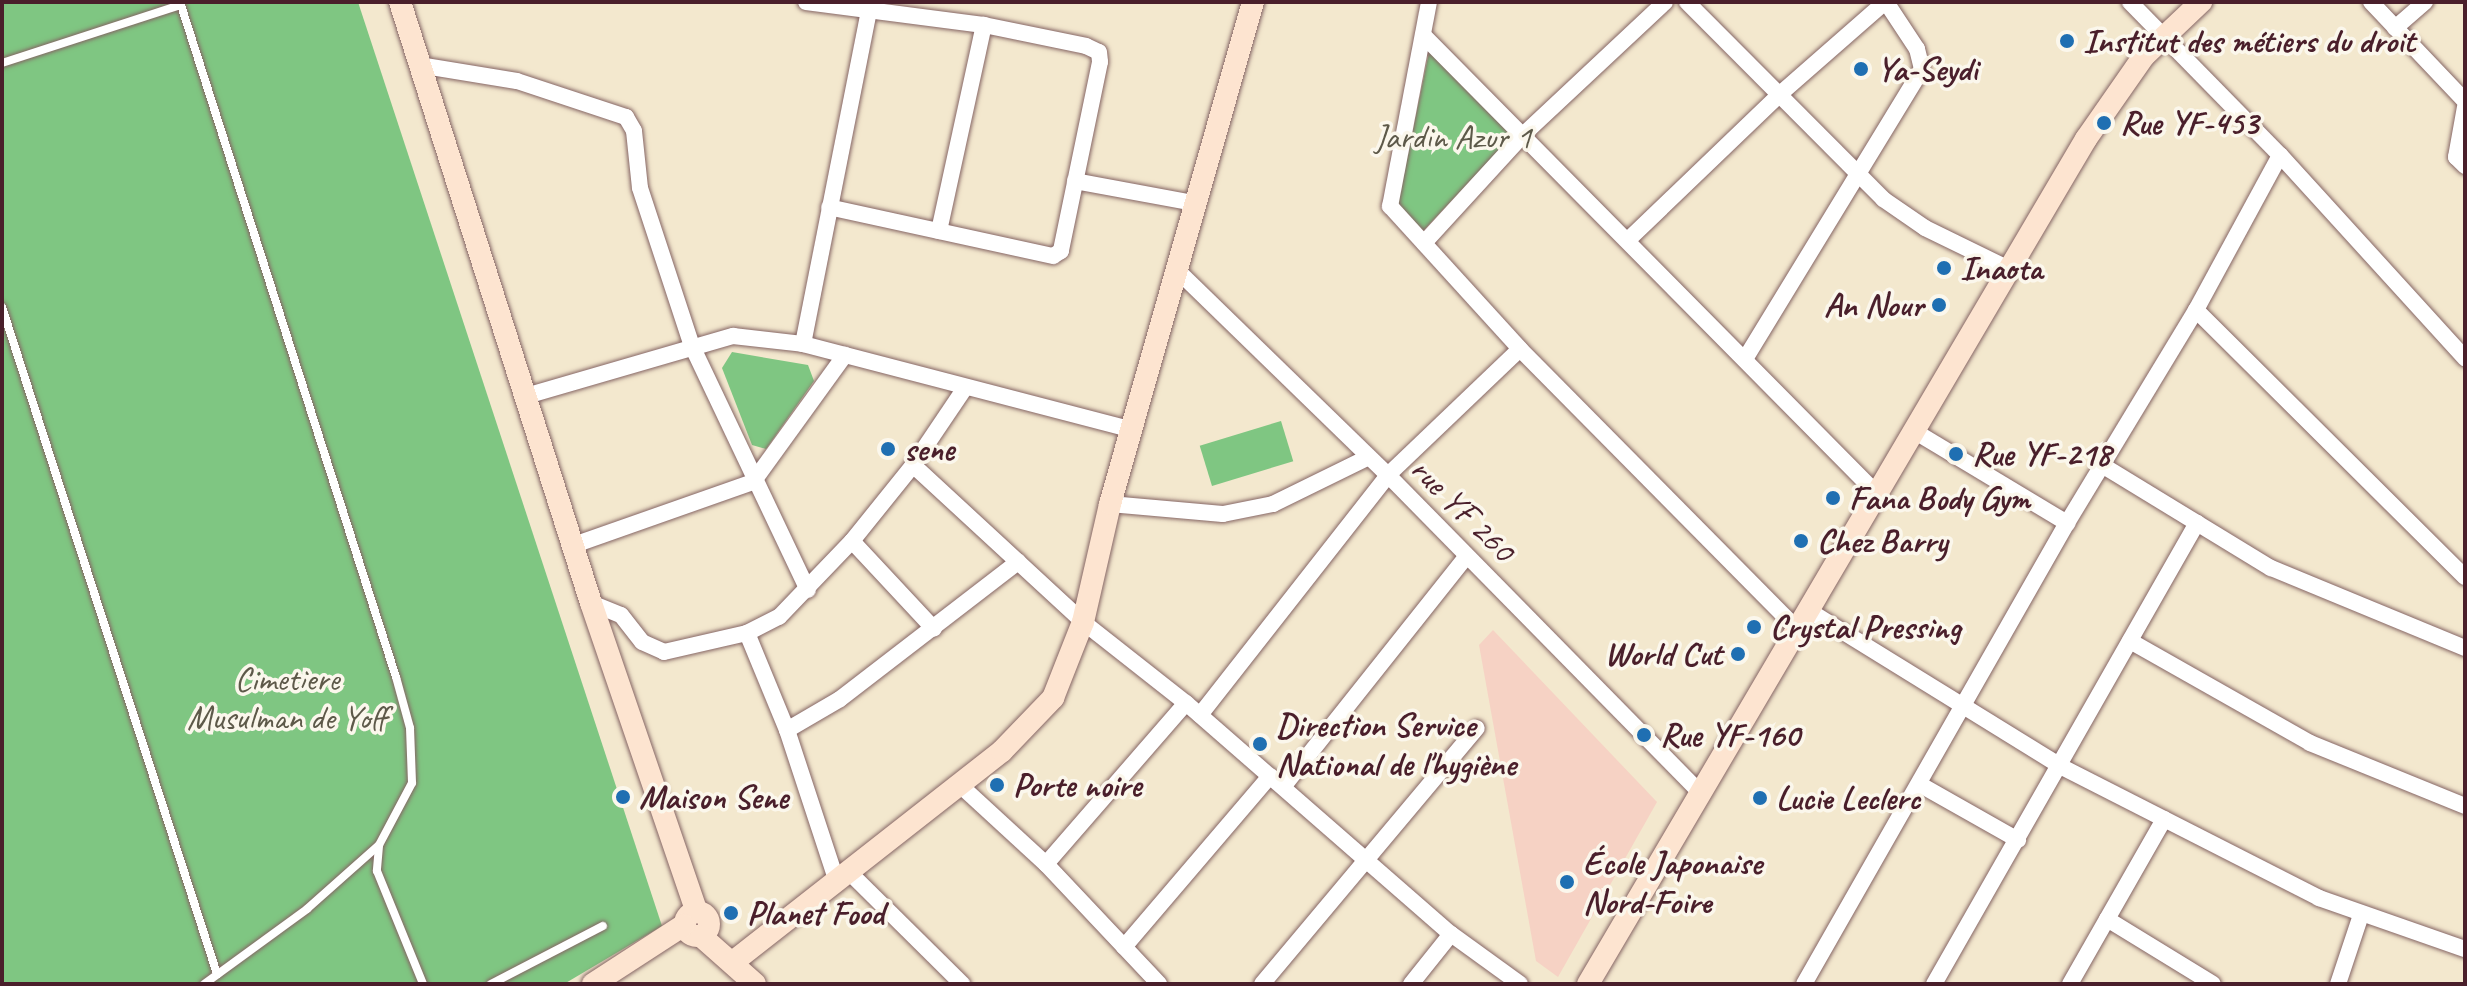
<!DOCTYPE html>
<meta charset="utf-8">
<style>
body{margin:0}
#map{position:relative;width:2467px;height:986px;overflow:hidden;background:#f3e8ce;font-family:Caveat,sans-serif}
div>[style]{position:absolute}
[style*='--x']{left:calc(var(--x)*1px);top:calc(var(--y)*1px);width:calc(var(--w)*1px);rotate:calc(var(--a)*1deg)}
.built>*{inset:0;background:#f6d2c4}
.green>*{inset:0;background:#7fc682;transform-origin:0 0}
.roads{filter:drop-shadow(0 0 2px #856564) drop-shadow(0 0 2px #856564)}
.lane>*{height:8px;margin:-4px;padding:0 4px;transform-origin:4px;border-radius:4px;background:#fff}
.street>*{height:16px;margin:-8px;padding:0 8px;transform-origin:8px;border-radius:8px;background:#fff}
.secondary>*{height:22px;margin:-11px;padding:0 11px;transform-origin:11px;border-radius:11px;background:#fde4d0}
.secondary>.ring{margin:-11px;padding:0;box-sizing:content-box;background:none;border:22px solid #fde4d0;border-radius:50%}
.dots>*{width:22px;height:22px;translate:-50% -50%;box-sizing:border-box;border:4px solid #fbf7ec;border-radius:50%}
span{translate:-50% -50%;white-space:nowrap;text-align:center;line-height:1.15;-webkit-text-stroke:7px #fbf7ec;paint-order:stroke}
.poi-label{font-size:34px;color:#4a1f2b;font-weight:700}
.left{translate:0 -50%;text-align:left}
.right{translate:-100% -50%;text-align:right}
.park-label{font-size:34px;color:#5d5949}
.street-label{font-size:34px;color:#4a1f2b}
.frame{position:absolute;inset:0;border:4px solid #4a1f2b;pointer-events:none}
</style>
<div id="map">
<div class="built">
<i style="clip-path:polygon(1493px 630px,1657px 802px,1558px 977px,1536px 961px,1479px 645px)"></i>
</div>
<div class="green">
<i style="clip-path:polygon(2px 2px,358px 2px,662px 926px,564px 984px,2px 984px)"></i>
<i style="clip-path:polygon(1429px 52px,1512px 136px,1423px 231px,1398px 203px)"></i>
<i style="clip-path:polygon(732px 352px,808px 365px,814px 381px,766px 449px,752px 445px,722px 368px)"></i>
<i style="left:1281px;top:421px;width:42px;height:85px;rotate:73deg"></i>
</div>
<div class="roads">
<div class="lane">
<i style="--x:180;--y:2;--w:709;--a:72.26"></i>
<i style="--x:396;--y:677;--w:53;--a:74.6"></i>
<i style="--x:410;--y:728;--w:55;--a:87.9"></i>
<i style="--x:412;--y:783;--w:70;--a:118"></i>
<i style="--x:379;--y:845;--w:96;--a:138.4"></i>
<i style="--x:307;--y:909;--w:127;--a:143.9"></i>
<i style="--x:2;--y:63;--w:188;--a:-18"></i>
<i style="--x:2;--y:307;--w:701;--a:72.13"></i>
<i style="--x:379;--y:846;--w:25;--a:95"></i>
<i style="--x:377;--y:871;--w:122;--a:67.8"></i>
<i style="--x:491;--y:984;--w:126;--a:-27.4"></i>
</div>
<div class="street">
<i style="--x:806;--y:2;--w:179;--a:7.4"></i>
<i style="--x:984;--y:25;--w:104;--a:11.6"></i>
<i style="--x:1086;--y:46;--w:14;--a:25"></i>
<i style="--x:1099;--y:52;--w:10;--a:84"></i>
<i style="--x:1100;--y:62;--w:193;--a:101.7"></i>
<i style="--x:1061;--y:251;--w:9;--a:148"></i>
<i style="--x:1053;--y:256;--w:229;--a:-167.7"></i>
<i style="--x:1429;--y:2;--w:208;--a:100.8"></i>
<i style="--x:1390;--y:206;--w:193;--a:47.7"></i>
<i style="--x:1520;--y:349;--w:398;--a:45.3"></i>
<i style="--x:1687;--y:2;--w:278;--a:45.1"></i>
<i style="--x:1883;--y:199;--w:51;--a:34.6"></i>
<i style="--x:1925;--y:228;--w:91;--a:26"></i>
<i style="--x:2130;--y:2;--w:214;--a:45.6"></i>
<i style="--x:2280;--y:155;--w:275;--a:47.7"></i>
<i style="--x:2371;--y:2;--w:137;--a:46.5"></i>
<i style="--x:2395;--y:28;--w:40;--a:-41"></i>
<i style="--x:1424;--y:36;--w:648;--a:45.31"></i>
<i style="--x:419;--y:65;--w:99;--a:9.3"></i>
<i style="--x:517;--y:81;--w:115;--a:18.3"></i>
<i style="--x:626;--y:117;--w:16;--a:60"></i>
<i style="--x:634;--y:131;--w:57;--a:84"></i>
<i style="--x:640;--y:188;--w:166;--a:71.8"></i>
<i style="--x:692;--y:346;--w:270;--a:64.6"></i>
<i style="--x:2465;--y:107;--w:51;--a:100.2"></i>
<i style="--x:2456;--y:157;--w:13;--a:45"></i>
<i style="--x:1075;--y:181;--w:121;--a:10.5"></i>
<i style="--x:939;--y:231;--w:211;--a:-77.7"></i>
<i style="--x:1629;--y:239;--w:209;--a:-43.8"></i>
<i style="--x:1780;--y:94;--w:140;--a:-41.2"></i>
<i style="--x:1424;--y:243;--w:148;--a:-47.5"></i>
<i style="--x:1524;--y:134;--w:193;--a:-43.1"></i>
<i style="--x:1177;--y:270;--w:294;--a:44.2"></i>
<i style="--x:1388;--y:475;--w:448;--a:45.5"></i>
<i style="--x:2196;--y:310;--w:379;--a:44.8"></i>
<i style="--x:803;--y:344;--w:340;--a:-78.8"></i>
<i style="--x:1745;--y:359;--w:340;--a:-58.6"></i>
<i style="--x:1922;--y:69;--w:21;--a:-104"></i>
<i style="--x:1917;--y:49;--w:56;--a:-123.4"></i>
<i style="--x:526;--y:396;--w:216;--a:-16.2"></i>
<i style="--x:733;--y:336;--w:70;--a:6.5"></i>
<i style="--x:803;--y:344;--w:341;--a:14.6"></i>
<i style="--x:1914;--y:431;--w:179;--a:31"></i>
<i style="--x:913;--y:465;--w:231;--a:42.7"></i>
<i style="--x:1083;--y:622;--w:131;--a:38.2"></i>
<i style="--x:1186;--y:703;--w:352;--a:41.1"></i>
<i style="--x:1451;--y:934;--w:85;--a:35.9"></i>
<i style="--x:2102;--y:465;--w:198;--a:31.4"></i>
<i style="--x:2271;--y:568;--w:210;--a:22.4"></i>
<i style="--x:1110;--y:504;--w:113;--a:5.1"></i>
<i style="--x:1223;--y:514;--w:51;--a:-11.3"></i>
<i style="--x:1273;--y:504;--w:105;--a:-26.1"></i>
<i style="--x:852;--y:541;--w:120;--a:47"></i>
<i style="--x:574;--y:545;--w:190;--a:-19.4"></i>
<i style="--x:753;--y:482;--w:157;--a:-54.1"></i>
<i style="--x:591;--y:603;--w:32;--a:22"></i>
<i style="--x:621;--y:615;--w:34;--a:52"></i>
<i style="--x:642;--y:642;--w:24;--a:24"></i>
<i style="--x:664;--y:652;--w:85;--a:-12.9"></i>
<i style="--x:747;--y:633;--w:36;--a:-27"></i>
<i style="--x:779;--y:617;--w:105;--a:-46.2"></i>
<i style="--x:852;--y:541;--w:97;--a:-51.2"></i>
<i style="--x:913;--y:465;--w:93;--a:-56"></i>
<i style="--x:1811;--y:612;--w:293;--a:31.7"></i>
<i style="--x:2060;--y:766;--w:291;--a:27"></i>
<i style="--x:2319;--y:898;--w:155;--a:19.3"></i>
<i style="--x:747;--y:633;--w:105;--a:67.6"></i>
<i style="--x:787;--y:730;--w:160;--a:71.8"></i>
<i style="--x:2130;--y:641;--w:207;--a:29.5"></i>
<i style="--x:2310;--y:743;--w:167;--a:22.1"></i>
<i style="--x:1200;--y:715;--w:305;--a:-51.9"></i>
<i style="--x:1388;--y:475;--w:182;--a:-43.7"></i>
<i style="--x:787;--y:730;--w:61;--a:-30.3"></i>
<i style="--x:840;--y:699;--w:225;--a:-37.6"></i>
<i style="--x:1919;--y:784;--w:114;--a:29.5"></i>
<i style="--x:960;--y:785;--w:117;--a:42.6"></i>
<i style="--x:1046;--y:864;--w:165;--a:46.7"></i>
<i style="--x:1283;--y:787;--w:295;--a:-51.5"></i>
<i style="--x:1046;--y:864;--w:213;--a:-49"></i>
<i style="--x:850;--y:873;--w:158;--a:44.7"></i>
<i style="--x:2107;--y:919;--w:124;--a:31.5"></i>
<i style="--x:1124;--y:947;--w:225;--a:-49.5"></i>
<i style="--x:1262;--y:984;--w:334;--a:-50"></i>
<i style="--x:1411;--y:984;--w:64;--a:-51.3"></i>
<i style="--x:1804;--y:984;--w:531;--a:-60.3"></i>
<i style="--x:2067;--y:523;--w:249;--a:-58.8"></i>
<i style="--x:2196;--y:310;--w:176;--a:-61.5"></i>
<i style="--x:1934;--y:984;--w:531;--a:-60.3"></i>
<i style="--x:2070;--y:984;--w:190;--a:-60.3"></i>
<i style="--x:2338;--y:984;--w:73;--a:-71.6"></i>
</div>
<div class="secondary">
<i style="--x:400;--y:2;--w:631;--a:72.37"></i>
<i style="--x:591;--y:603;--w:327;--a:71.1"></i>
<i class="ring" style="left:685px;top:912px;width:2px;height:2px"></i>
<i style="--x:701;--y:936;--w:72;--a:41.6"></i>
<i style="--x:733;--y:962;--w:342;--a:-38.1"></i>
<i style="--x:1002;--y:751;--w:74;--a:-46.1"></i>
<i style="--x:1053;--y:698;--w:82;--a:-68.5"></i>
<i style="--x:1083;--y:622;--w:121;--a:-77.1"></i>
<i style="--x:1110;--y:504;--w:522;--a:-74.1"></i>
<i style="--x:593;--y:984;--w:108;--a:-33"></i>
<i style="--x:1588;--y:984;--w:981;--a:-59.49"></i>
<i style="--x:2086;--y:139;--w:101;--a:-55.1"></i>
<i style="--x:2144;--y:56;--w:79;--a:-43.5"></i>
</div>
</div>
<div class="dots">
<i style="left:2067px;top:41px;background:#1f6fb2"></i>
<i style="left:1861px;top:69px;background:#1f6fb2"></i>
<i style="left:2104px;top:123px;background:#1f6fb2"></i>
<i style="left:1944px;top:268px;background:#1f6fb2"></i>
<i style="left:1939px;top:305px;background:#1f6fb2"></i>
<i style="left:888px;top:449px;background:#1f6fb2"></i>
<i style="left:1956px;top:454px;background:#1f6fb2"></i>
<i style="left:1833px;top:498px;background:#1f6fb2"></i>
<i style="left:1801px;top:541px;background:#1f6fb2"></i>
<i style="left:1754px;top:627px;background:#1f6fb2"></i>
<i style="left:1738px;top:654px;background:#1f6fb2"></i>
<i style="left:1644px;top:735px;background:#1f6fb2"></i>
<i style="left:1260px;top:744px;background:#1f6fb2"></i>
<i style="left:997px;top:785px;background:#1f6fb2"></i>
<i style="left:623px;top:797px;background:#1f6fb2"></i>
<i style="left:1760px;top:798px;background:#1f6fb2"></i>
<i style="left:1567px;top:882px;background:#1f6fb2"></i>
<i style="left:731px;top:913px;background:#1f6fb2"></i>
</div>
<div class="poi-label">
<span class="left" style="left:2083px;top:41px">Institut des métiers du droit</span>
<span class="left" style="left:1877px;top:69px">Ya-Seydi</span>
<span class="left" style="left:2120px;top:123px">Rue YF-453</span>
<span class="left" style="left:1960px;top:268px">Inaota</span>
<span class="right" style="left:1923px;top:305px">An Nour</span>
<span class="left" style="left:904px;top:449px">sene</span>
<span class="left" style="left:1972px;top:454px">Rue YF-218</span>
<span class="left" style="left:1849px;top:498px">Fana Body Gym</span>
<span class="left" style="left:1817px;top:541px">Chez Barry</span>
<span class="left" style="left:1770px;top:627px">Crystal Pressing</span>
<span class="right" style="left:1722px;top:654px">World Cut</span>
<span class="left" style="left:1276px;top:744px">Direction Service<br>National de l'hygiène</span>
<span class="left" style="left:1660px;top:735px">Rue YF-160</span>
<span class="left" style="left:1013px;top:785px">Porte noire</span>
<span class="left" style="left:639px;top:797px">Maison Sene</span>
<span class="left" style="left:1776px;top:798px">Lucie Leclerc</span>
<span class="left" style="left:1583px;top:882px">École Japonaise<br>Nord-Foire</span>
<span class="left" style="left:747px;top:913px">Planet Food</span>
</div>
<div class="park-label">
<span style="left:1453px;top:137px">Jardin Azur 1</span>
<span style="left:287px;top:698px">Cimetiere<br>Musulman de Yoff</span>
</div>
<div class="street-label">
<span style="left:1463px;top:509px;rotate:45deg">rue YF 260</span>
</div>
<div class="frame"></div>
</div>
